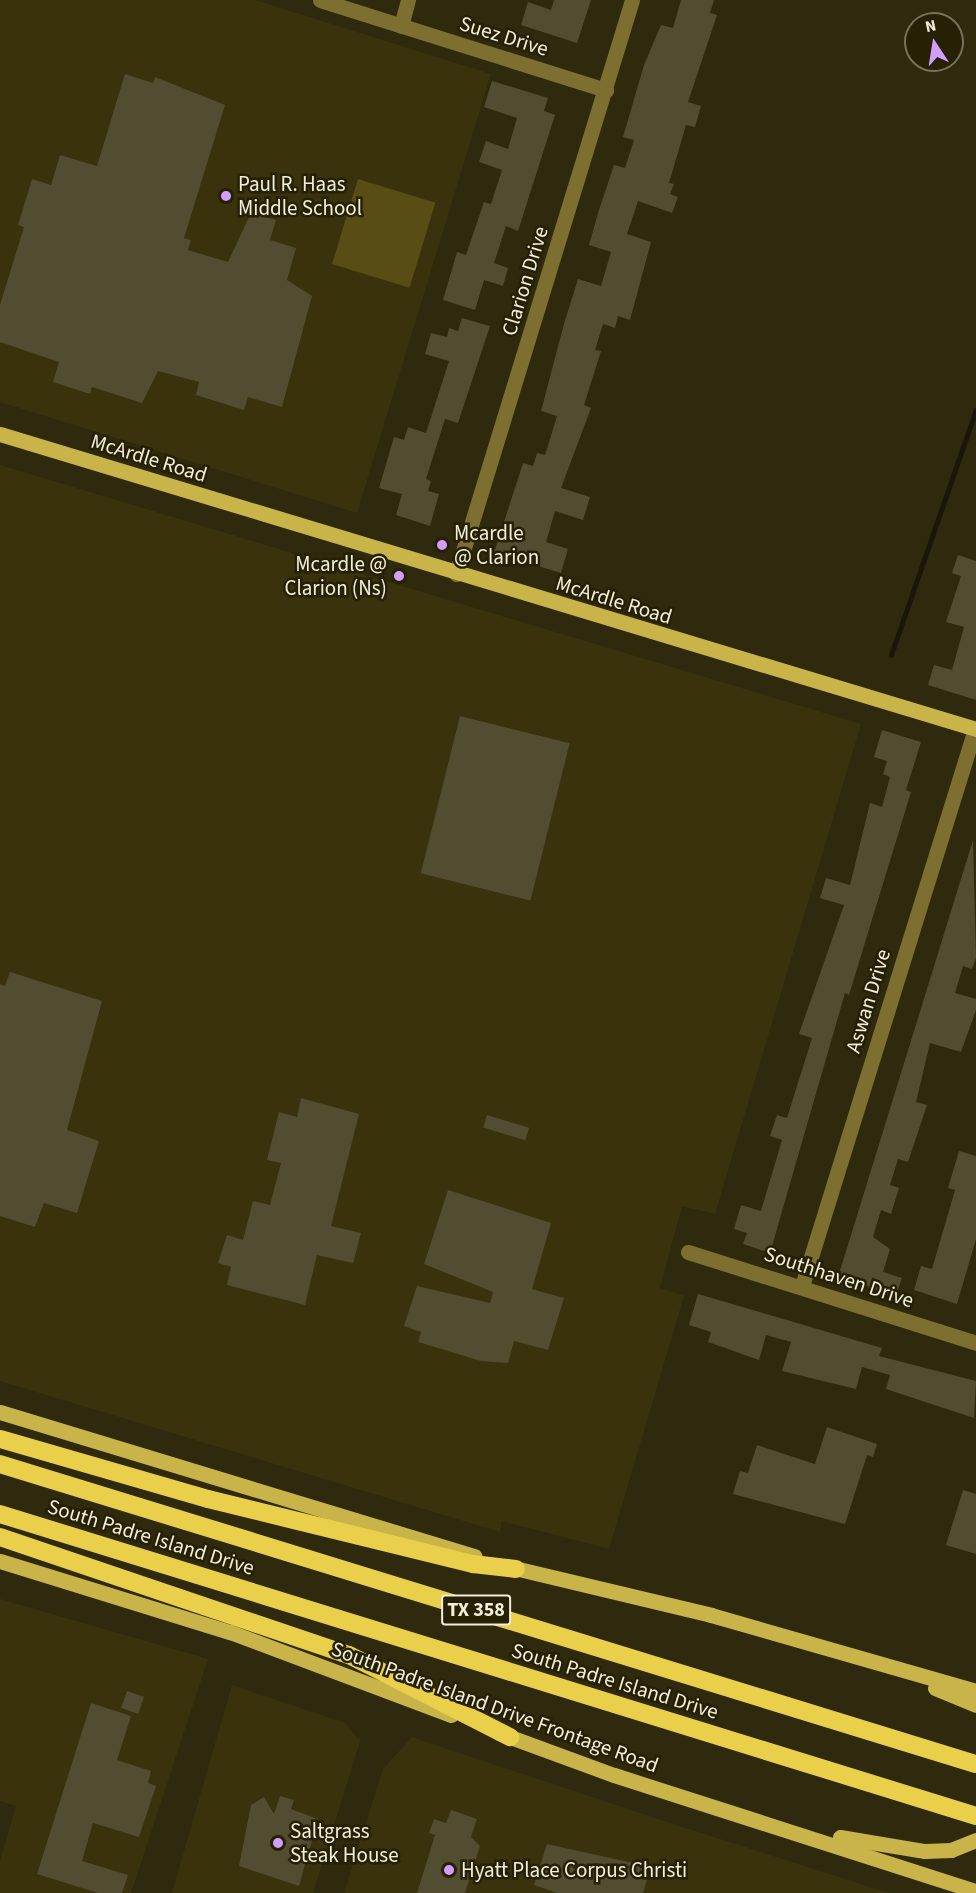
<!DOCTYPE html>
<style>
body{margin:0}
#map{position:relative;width:976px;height:1893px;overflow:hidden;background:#2f2a0e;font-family:"Source Sans 3",sans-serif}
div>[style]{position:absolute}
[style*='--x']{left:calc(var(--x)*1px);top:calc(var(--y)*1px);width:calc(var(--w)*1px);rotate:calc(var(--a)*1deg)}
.built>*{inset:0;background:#39320d}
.green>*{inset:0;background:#584d14;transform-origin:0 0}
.stream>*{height:4.5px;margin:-2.25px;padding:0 2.25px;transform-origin:2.25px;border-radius:2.25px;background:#1a1709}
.building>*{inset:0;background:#524c30;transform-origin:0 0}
.minor>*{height:15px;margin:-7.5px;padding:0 7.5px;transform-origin:7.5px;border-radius:7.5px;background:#7c6f30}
.major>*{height:15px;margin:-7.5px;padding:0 7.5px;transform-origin:7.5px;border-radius:7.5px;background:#c9b449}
.highway>*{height:18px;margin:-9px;padding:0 9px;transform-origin:9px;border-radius:9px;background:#e9cf4a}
.dots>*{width:16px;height:16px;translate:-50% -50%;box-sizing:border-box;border:3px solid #262004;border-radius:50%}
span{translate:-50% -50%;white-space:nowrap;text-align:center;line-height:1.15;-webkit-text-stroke:5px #262004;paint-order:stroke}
.shield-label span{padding:2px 4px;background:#262004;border:2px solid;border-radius:4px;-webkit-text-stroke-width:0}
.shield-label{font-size:20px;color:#f1eedd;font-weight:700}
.street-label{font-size:21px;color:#f1eedd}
.poi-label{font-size:21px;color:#f1eedd}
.left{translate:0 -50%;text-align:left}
.right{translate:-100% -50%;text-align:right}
.north{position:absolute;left:904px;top:12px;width:60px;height:60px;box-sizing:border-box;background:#262004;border:2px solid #77725b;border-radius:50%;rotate:348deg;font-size:16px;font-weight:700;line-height:24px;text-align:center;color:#f1eedd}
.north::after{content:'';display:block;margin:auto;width:21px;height:27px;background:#d19dfe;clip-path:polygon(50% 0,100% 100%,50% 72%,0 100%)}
</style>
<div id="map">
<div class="built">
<i style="clip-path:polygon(0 0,255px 0,491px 74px,357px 513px,0 402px)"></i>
<i style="clip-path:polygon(0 465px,861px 724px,715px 1214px,682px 1206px,660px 1288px,684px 1296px,609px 1549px,502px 1521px,500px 1532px,0 1381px)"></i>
<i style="clip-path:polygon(0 1599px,208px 1659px,131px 1893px,0 1893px,0 1861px,16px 1806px,0 1801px)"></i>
<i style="clip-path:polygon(232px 1685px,345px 1723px,360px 1741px,313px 1893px,172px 1893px)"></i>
<i style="clip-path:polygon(412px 1737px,673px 1824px,889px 1893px,344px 1893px,383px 1769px)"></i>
</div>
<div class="green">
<i style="left:358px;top:179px;width:81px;height:89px;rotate:17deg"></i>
</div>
<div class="stream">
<i style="--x:891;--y:655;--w:259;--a:-70.9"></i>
</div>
<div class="building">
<i style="clip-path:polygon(554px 0,591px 0,577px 43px,521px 25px,528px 2px,551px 10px)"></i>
<i style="clip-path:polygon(681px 0,714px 0,710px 13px,717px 15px,688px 102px,701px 106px,695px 127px,686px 125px,669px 183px,674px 184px,670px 194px,678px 197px,672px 213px,638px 201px,627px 234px,651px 242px,630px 320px,618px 316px,615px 328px,603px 324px,595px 350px,601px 351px,584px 405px,591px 408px,561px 488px,590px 497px,583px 520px,555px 511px,546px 542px,568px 549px,561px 573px,494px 553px,523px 463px,533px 466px,537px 453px,545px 455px,557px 416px,541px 411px,564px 324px,578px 279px,601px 286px,611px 252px,589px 245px,599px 210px,614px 165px,625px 168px,634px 140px,623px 137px,644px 65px,661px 25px,673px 28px)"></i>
<i style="clip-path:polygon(125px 74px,153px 83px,155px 77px,225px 105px,184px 238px,191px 240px,188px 250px,228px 262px,251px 213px,276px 220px,270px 240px,296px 248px,287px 280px,312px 296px,282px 407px,248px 397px,244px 410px,196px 395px,199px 382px,158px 371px,142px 403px,92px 387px,90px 394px,53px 382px,59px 362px,0 342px,0 305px,24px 227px,18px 225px,32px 179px,51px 185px,60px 155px,97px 166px)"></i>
<i style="clip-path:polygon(492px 81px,548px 98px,544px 111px,555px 115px,518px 231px,506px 226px,494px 263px,508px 268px,503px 286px,484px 280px,475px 310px,443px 300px,457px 252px,466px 255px,484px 202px,491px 204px,502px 170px,479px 162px,486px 141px,508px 149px,517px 118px,484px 107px)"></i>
<i style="clip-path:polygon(462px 318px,490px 326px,458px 423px,445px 419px,426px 479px,431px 481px,428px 491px,439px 494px,430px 526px,396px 515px,402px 494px,379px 488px,394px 437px,404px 440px,408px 427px,426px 433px,449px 361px,425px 354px,431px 333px,447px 337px,449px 328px,458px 331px)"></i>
<i style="clip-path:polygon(958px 555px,976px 561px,976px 700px,928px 685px,934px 665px,952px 670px,964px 627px,946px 622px,961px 576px,952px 573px)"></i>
<i style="left:460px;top:716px;width:113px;height:162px;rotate:14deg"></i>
<i style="clip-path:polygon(882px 730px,921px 742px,906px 790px,911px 792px,849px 995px,845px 993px,770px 1253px,743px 1244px,747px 1233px,734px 1229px,741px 1205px,761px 1211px,782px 1140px,770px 1136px,777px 1115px,787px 1118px,812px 1038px,799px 1034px,844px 905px,820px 898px,826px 878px,850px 885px,870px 803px,882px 807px,890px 777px,883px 774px,887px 761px,874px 757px)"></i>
<i style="clip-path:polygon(973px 840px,976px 958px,972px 969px,963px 966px,955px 993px,976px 999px,976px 1010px,961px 1052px,930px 1043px,916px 1102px,927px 1105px,908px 1162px,898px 1159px,890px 1185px,899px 1188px,891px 1214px,881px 1210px,873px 1237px,890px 1249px,883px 1272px,902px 1278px,895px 1298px,839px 1274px)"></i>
<i style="clip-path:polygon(10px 972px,102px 1001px,67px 1130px,99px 1141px,77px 1213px,44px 1203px,35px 1227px,0 1216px,0 984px,5px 986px)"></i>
<i style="clip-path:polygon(301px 1098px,359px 1114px,331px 1226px,361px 1233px,353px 1263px,317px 1255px,305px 1305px,227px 1285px,231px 1267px,218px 1263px,227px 1235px,243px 1240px,253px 1201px,270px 1205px,281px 1163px,267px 1160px,279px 1112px,297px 1117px)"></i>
<i style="left:487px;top:1115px;width:44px;height:13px;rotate:17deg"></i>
<i style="clip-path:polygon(959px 1151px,976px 1156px,976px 1239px,957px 1304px,914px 1290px,921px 1266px,932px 1269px,955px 1190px,948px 1188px)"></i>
<i style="clip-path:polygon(448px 1190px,551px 1223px,532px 1289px,564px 1298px,548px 1350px,514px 1341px,508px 1363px,481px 1361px,418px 1342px,421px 1332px,404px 1326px,417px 1286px,490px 1303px,493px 1292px,424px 1264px)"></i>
<i style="clip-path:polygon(698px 1294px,882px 1348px,879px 1356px,976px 1381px,974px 1418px,886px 1389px,890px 1375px,862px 1367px,856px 1389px,782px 1371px,791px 1342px,766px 1335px,759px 1360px,708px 1342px,711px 1332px,689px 1325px)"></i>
<i style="clip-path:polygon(827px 1427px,877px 1444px,873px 1457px,867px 1455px,845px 1524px,733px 1494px,740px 1471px,748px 1473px,757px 1445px,815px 1464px)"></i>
<i style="clip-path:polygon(963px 1490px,976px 1494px,976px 1554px,946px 1545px)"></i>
<i style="left:127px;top:1691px;width:18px;height:18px;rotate:19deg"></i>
<i style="clip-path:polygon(91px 1703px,131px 1716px,117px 1760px,151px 1771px,148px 1783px,156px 1786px,139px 1837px,93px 1823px,82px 1861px,128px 1875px,122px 1893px,98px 1893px,37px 1874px)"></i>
<i style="clip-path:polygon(280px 1796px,294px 1800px,291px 1809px,318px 1819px,299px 1886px,239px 1866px,251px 1805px,264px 1797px,274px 1814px)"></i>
<i style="clip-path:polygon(451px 1810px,477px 1819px,471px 1837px,480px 1846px,465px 1893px,417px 1893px,435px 1835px,429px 1833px,434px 1819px,446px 1823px)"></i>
<i style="clip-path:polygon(547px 1844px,651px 1867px,643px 1893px,557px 1893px,534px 1885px)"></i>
</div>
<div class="minor">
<i style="--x:320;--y:0;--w:300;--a:17.5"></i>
<i style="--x:401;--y:26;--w:27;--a:-75"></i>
<i style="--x:456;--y:574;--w:600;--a:-72.95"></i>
<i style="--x:688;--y:1252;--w:302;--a:17.5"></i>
<i style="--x:802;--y:1286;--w:583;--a:-72.75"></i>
</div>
<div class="major">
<i style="--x:0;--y:434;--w:1020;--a:16.82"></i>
<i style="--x:0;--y:1412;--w:496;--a:16.9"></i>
<i style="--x:0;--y:1561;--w:241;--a:17.2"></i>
<i style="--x:230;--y:1632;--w:236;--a:20.6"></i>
<i style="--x:506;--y:1566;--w:211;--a:13.4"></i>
<i style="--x:711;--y:1615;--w:276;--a:16"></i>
<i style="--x:935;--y:1688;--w:44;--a:22.5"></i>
<i style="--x:499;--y:1733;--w:122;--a:20.1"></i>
<i style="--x:614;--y:1775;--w:380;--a:17.8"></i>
<i style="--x:840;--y:1837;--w:86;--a:9.4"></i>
<i style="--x:925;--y:1851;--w:26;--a:-2"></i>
<i style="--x:951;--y:1850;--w:27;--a:-22"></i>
</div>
<div class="highway">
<i style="--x:0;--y:1439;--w:216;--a:16.1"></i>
<i style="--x:208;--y:1499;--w:273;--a:13.8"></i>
<i style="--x:473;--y:1564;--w:43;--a:6.6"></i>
<i style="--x:0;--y:1464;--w:1021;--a:17.09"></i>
<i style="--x:0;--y:1514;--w:1022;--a:17.19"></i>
<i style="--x:0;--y:1537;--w:368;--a:18.7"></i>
<i style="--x:349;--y:1655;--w:181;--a:27"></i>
</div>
<div class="dots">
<i style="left:226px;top:196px;background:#d19dfe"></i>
<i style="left:442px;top:545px;background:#d19dfe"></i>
<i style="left:399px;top:576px;background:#d19dfe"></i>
<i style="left:278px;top:1843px;background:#d19dfe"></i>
<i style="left:449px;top:1870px;background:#d19dfe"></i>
</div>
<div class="shield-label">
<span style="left:476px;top:1610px">TX 358</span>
</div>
<div class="street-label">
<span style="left:504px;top:36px;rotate:17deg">Suez Drive</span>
<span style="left:525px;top:281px;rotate:-73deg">Clarion Drive</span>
<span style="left:149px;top:458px;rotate:17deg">McArdle Road</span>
<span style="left:614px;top:600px;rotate:17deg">McArdle Road</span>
<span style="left:868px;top:1001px;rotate:-73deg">Aswan Drive</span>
<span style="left:839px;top:1277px;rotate:18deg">Southhaven Drive</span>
<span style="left:151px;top:1537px;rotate:17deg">South Padre Island Drive</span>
<span style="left:615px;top:1681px;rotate:17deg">South Padre Island Drive</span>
<span style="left:495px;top:1707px;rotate:20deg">South Padre Island Drive Frontage Road</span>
</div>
<div class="poi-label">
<span class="left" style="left:238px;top:196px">Paul R. Haas<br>Middle School</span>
<span class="left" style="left:454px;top:545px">Mcardle<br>@ Clarion</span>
<span class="right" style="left:387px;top:576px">Mcardle @<br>Clarion (Ns)</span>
<span class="left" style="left:290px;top:1843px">Saltgrass<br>Steak House</span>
<span class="left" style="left:461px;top:1870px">Hyatt Place Corpus Christi</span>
</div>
<div class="north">N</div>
</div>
